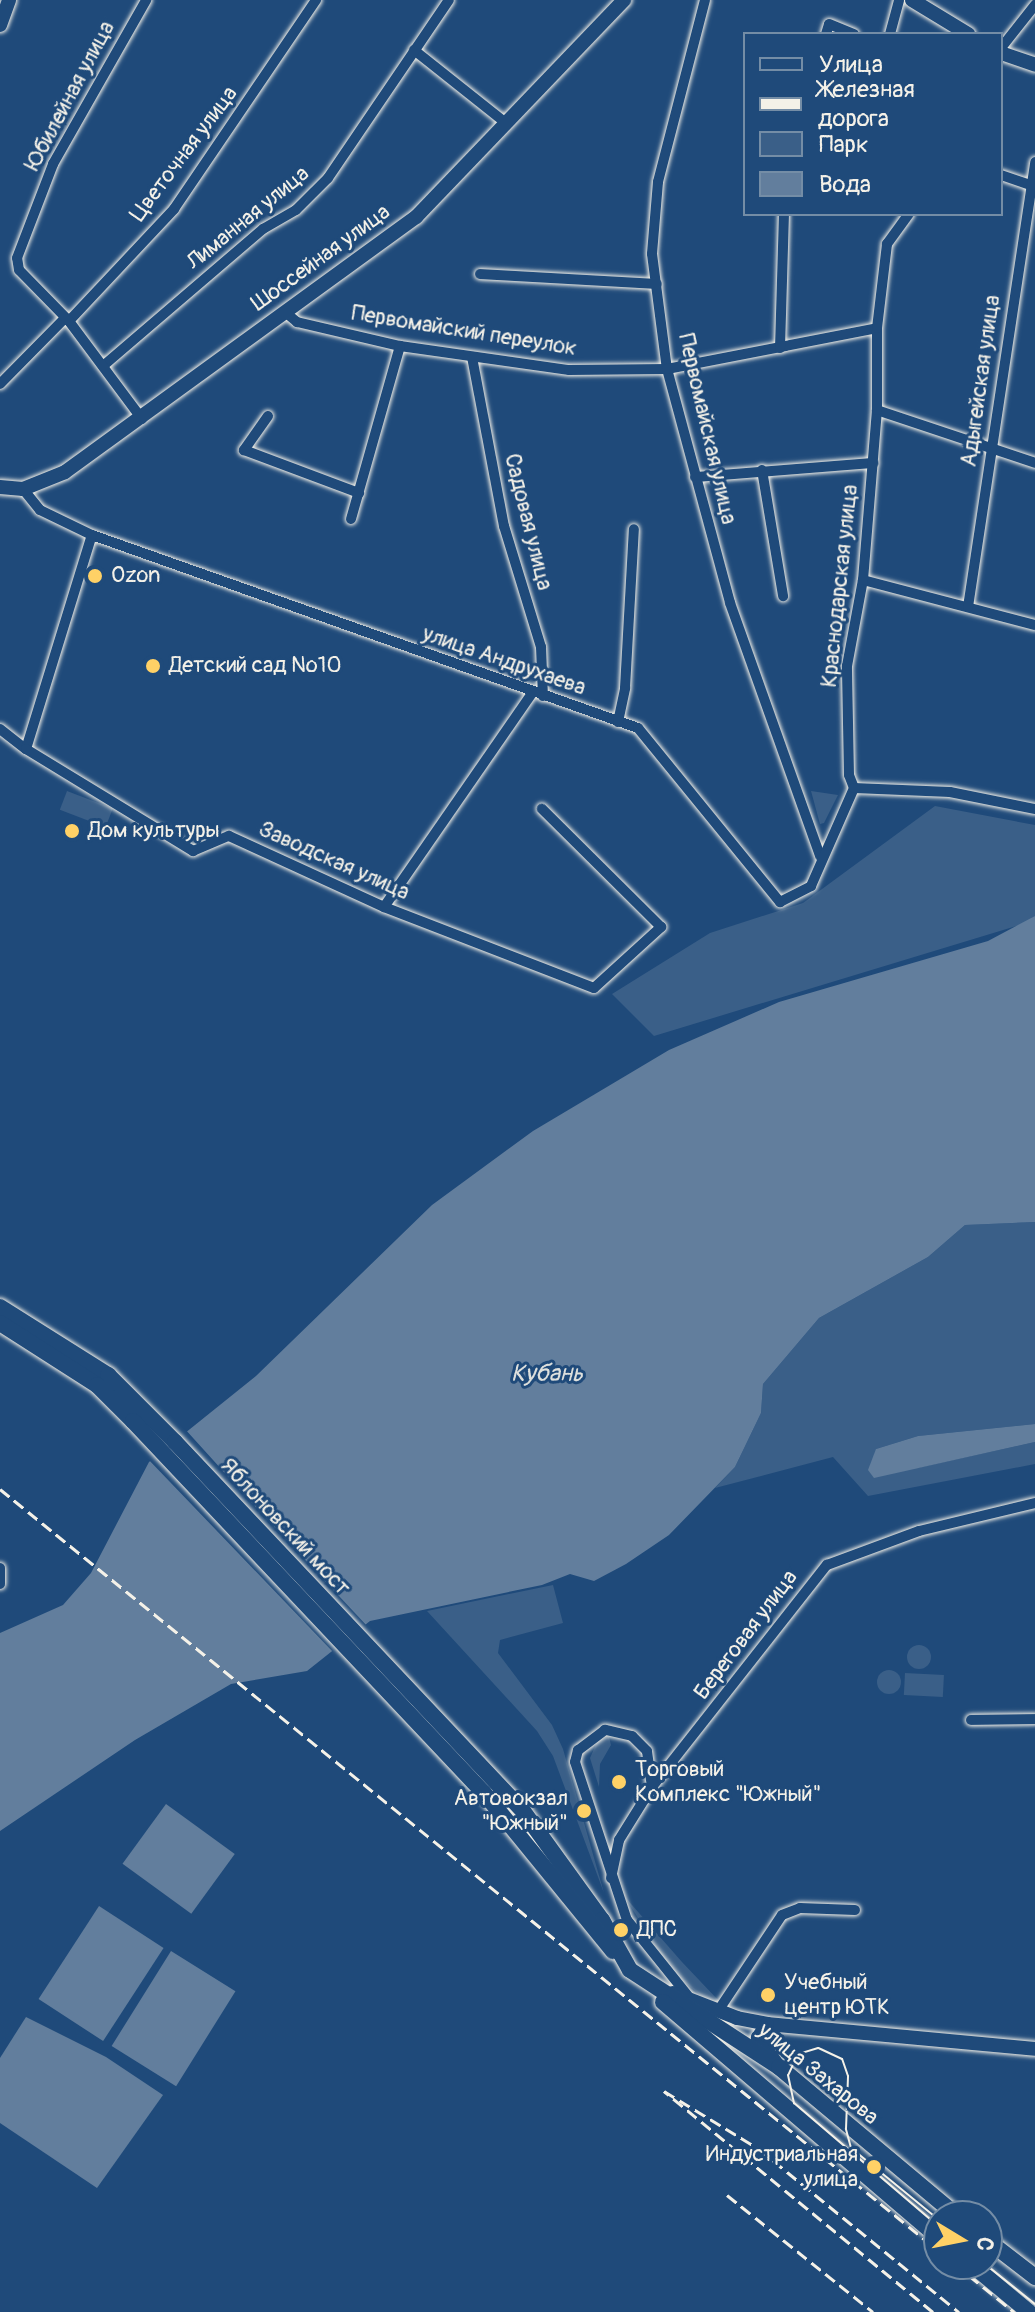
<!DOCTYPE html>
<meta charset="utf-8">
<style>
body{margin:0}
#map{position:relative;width:1035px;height:2312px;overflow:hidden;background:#1f4a7a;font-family:Pangolin,sans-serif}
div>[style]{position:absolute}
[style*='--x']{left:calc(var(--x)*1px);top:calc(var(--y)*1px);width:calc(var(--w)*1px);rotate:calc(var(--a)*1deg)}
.green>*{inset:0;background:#3a5f88;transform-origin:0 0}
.round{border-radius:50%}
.water>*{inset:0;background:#627e9d;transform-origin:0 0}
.pier>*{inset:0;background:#1f4a7a}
.roads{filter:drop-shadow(0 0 2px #f4f1e8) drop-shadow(0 0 2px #f4f1e8)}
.street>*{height:10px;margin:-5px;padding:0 5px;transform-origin:5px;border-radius:5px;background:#1f4a7a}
.secondary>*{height:14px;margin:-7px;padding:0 7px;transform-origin:7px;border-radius:7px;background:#1f4a7a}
.primary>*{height:16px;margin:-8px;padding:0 8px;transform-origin:8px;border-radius:8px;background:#1f4a7a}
.tram>*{height:2px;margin:-1px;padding:0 1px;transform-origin:1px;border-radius:1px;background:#f4f1e8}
.rail>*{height:3px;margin-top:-1.5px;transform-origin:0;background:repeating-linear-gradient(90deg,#f4f1e8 0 12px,transparent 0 18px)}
.dots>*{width:22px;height:22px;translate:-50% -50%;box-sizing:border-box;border:4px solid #1f4a7a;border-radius:50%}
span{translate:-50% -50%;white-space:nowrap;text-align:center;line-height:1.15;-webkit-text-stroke:6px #1f4a7a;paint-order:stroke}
.street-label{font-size:22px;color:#f4f1e8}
.poi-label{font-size:22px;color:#f4f1e8}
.left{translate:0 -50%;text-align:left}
.right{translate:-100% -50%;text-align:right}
.water-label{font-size:24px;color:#dee0dd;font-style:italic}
.legend{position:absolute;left:743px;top:32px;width:260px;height:184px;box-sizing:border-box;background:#1f4a7a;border:2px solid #748da6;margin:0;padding:10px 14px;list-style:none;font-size:24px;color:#f4f1e8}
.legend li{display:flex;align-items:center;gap:16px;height:40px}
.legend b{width:40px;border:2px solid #748da6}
.north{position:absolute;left:923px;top:2200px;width:80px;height:80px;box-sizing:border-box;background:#1f4a7a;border:2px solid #748da6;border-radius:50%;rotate:100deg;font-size:22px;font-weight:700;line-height:32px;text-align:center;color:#f4f1e8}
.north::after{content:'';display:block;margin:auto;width:28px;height:36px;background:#ffd166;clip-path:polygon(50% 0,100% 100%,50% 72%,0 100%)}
</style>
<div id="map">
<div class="green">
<i style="left:67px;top:791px;width:49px;height:20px;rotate:21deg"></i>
<i style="clip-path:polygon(811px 791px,838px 795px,824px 823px,820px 824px)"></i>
<i style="clip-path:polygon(935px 806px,1035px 825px,1035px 916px,1026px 923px,654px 1036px,612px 994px,710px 933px,803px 903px)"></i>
<i style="clip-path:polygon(1035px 1222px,1035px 1424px,918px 1436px,876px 1449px,917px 1468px,1035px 1442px,1035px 1464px,868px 1496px,833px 1457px,715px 1488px,735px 1467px,761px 1413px,763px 1384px,819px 1318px,928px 1257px,965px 1225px)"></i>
<i style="clip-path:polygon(553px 1585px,563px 1623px,500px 1640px,498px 1653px,552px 1725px,563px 1749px,604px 1893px,553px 1756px,537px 1731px,427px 1611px)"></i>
<i class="round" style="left:907px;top:1645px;width:24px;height:24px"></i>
<i class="round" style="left:877px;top:1670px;width:24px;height:24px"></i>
<i style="left:905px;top:1673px;width:39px;height:22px;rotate:3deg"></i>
<i style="clip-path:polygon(609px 1737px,611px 1745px,600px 1764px,599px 1787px,590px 1758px,598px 1740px)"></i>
<i style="clip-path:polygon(625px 1897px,682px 1962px,719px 2001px,709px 2002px,671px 1971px)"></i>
</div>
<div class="water">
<i style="clip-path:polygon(1035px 916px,1035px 1222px,965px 1225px,928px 1257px,819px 1318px,763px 1384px,761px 1413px,735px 1467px,669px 1535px,626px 1564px,594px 1581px,570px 1574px,542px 1585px,370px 1621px,307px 1671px,231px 1684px,135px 1740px,0 1831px,0 1633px,63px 1605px,91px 1573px,149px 1462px,256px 1376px,432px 1205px,533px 1131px,669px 1050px,779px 1002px,988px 941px)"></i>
<i style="clip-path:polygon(1035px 1424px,1035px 1442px,874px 1478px,868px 1470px,876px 1449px,918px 1436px)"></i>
<i style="left:166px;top:1804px;width:85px;height:74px;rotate:36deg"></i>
<i style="left:99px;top:1906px;width:77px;height:111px;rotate:33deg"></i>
<i style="left:171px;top:1951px;width:76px;height:112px;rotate:32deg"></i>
<i style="clip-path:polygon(26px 2017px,106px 2057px,163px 2095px,97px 2188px,0 2123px,0 2058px)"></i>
</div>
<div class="pier">
<i style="clip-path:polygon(184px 1428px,252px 1503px,368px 1627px,333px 1652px,147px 1458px)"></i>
</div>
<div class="roads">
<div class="street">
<i style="--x:705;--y:0;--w:188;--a:104.5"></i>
<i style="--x:658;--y:182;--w:72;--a:94.8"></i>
<i style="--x:652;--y:254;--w:116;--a:82.6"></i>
<i style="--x:667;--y:369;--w:242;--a:74.9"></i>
<i style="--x:730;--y:603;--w:269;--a:70.4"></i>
<i style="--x:826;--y:34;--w:10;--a:-73"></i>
<i style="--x:829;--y:24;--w:27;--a:22"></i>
<i style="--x:890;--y:34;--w:35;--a:-75"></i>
<i style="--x:1001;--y:48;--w:55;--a:-51.7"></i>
<i style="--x:414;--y:50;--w:119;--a:38.5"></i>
<i style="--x:1001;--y:175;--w:36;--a:19"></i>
<i style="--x:480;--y:274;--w:177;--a:3.2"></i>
<i style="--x:285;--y:312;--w:16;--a:40"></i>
<i style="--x:297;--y:322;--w:106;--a:13.1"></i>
<i style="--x:400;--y:346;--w:171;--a:8.1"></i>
<i style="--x:569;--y:370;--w:98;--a:-0.6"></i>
<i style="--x:667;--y:369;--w:214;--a:-11"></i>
<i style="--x:69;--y:321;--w:154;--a:-46.8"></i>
<i style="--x:174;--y:209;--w:253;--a:-55.8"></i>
<i style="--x:780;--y:348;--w:134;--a:-88.3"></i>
<i style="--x:472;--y:357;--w:172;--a:79.3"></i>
<i style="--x:504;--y:526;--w:127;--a:73"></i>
<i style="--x:541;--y:647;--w:49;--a:87.7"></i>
<i style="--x:103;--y:366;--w:211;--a:-40.6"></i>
<i style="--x:263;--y:229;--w:38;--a:-30"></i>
<i style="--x:296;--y:210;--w:45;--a:-45"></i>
<i style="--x:328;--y:178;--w:215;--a:-55.8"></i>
<i style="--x:0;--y:384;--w:93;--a:-45.4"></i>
<i style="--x:877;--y:410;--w:167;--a:18.5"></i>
<i style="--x:268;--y:416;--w:42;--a:125.2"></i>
<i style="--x:244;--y:450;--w:123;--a:20.5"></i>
<i style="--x:142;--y:419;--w:122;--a:-126.7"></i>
<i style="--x:69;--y:321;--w:71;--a:-134.4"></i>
<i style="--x:19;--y:270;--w:12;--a:-99"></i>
<i style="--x:17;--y:258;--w:101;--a:-69"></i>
<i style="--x:53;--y:164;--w:189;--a:-60.4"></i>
<i style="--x:762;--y:470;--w:128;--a:80.5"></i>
<i style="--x:695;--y:477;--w:179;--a:-4.5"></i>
<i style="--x:23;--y:489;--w:27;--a:51"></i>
<i style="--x:40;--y:510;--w:58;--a:25.7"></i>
<i style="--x:92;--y:535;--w:579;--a:19.47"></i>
<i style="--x:638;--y:728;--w:225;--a:50.8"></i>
<i style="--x:780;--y:902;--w:35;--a:-27"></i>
<i style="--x:811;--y:886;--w:107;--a:-66.3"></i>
<i style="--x:351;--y:519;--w:180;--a:-74.2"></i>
<i style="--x:863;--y:580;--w:178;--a:14.7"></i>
<i style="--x:968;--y:607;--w:450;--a:-81.4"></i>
<i style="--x:618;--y:722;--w:35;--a:-78"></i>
<i style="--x:625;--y:688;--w:159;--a:-86.8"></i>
<i style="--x:0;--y:729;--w:33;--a:38"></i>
<i style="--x:26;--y:749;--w:224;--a:-72.9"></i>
<i style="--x:26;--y:749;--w:196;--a:31.4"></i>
<i style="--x:193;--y:851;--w:39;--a:-23"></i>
<i style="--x:229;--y:836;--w:170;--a:24.6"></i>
<i style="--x:384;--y:907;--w:225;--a:21.1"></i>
<i style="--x:594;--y:988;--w:91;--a:-42.3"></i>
<i style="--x:661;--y:927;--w:168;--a:-135.2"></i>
<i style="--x:854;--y:788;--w:14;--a:-111"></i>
<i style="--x:849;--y:775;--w:109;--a:-91.1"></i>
<i style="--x:847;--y:666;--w:87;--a:-79.5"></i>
<i style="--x:863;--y:580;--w:171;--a:-85.3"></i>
<i style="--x:877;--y:410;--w:82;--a:-90"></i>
<i style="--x:877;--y:328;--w:85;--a:-83.2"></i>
<i style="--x:887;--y:244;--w:37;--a:-54"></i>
<i style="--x:854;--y:788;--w:96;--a:2.4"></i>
<i style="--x:950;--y:792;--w:87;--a:11.3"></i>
<i style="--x:384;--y:907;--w:262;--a:-55.3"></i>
<i style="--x:0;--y:1568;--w:16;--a:90"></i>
<i style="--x:971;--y:1720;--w:64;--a:-0.9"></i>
<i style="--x:652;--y:1787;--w:36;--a:-98"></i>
<i style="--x:647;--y:1751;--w:21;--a:-135"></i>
<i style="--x:632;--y:1736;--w:28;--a:-167"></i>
<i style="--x:605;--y:1730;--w:34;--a:143"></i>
<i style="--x:578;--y:1750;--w:12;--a:104"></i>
<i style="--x:575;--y:1762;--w:166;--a:71.8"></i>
<i style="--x:627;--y:1920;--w:97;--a:51.2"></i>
<i style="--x:611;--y:1878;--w:39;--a:-78"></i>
<i style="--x:619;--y:1840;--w:62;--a:-58.1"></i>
<i style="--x:652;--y:1787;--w:283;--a:-51.8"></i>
<i style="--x:827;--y:1565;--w:98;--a:-20.3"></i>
<i style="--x:919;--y:1531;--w:119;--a:-13.6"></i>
<i style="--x:718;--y:2011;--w:115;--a:-56.3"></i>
<i style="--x:782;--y:1915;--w:19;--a:-21"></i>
<i style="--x:800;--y:1908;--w:55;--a:2.1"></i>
</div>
<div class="secondary">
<i style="--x:912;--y:0;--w:66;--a:31.3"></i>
<i style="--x:0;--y:25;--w:27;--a:-70"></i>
<i style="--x:1001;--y:53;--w:36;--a:19"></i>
<i style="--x:0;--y:487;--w:23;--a:5"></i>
<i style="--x:23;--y:489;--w:45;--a:-22"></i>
<i style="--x:65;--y:472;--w:434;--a:-36"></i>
<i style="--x:416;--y:217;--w:301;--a:-46.2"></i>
<i style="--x:673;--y:1993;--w:69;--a:21.3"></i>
<i style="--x:737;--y:2018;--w:31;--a:11"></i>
<i style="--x:767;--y:2024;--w:269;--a:5.3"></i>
<i style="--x:767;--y:2024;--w:17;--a:123"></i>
<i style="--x:758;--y:2038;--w:32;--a:54"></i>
</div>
<div class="primary">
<i style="--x:0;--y:1307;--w:128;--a:32.2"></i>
<i style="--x:108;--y:1375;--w:95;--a:45"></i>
<i style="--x:175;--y:1442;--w:507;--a:46.68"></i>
<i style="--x:523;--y:1811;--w:135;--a:54.1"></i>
<i style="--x:602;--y:1920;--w:57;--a:60.8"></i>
<i style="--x:630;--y:1970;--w:178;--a:33.1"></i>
<i style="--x:779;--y:2067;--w:232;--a:39.9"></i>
<i style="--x:0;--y:1323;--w:115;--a:32.6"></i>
<i style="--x:97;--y:1385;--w:51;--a:45"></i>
<i style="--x:133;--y:1421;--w:511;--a:46.66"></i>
<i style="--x:484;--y:1793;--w:204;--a:50.8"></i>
<i style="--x:663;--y:2002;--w:363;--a:40.5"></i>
<i style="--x:987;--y:2240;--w:61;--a:37.6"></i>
<i style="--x:971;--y:2264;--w:75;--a:39.6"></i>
</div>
</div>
<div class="tram">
<i style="--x:939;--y:2220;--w:114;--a:-140.7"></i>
<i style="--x:851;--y:2148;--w:20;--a:-105"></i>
<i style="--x:846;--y:2129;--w:53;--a:-87.8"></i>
<i style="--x:848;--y:2076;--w:18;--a:-109"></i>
<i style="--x:842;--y:2059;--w:26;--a:-155"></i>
<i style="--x:818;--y:2048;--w:21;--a:163"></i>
<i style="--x:798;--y:2054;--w:23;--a:115"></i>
<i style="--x:788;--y:2075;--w:29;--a:78"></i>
<i style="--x:794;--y:2103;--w:191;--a:40.5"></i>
<i style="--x:985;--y:2264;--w:64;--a:38.7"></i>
</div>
<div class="rail">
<i style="--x:0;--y:1489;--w:1209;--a:39.06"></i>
<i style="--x:727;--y:2195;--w:187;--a:38.7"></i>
<i style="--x:955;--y:2264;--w:76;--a:39.1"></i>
<i style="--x:933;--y:2312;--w:348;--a:-140.6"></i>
<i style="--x:664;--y:2091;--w:111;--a:31.4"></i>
<i style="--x:759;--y:2149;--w:258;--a:39.2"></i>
</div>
<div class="dots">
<i style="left:95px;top:576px;background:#ffd166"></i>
<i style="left:153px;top:666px;background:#ffd166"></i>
<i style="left:72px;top:831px;background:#ffd166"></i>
<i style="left:619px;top:1782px;background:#ffd166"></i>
<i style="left:584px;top:1811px;background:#ffd166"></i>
<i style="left:621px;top:1930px;background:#ffd166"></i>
<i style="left:768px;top:1995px;background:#ffd166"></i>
<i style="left:874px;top:2167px;background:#ffd166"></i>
</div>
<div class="street-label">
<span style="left:70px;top:96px;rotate:-62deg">Юбилейная улица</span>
<span style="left:184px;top:154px;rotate:-53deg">Цветочная улица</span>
<span style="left:248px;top:218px;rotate:-39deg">Лиманная улица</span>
<span style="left:321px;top:258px;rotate:-36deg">Шоссейная улица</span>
<span style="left:464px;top:331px;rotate:9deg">Первомайский переулок</span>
<span style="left:981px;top:381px;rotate:-82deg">Адыгейская улица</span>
<span style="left:707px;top:429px;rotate:77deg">Первомайская улица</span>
<span style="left:528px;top:522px;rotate:76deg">Садовая улица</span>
<span style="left:840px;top:586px;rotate:-84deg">Краснодарская улица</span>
<span style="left:504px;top:661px;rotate:19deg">улица Андрухаева</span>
<span style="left:334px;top:861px;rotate:24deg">Заводская улица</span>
<span style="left:285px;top:1527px;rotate:47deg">Яблоновский мост</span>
<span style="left:746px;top:1635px;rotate:-53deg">Береговая улица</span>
<span style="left:818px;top:2074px;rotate:39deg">улица Захарова</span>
</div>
<div class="poi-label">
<span class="left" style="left:111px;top:576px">Ozon</span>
<span class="left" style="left:169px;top:666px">Детский сад №10</span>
<span class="left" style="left:88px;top:831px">Дом культуры</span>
<span class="left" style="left:635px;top:1782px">Торговый<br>Комплекс "Южный"</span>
<span class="right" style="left:568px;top:1811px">Автовокзал<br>"Южный"</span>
<span class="left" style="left:637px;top:1930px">ДПС</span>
<span class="left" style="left:784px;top:1995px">Учебный<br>центр ЮТК</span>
<span class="right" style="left:858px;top:2167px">Индустриальная<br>улица</span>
</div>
<div class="water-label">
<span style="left:547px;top:1374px">Кубань</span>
</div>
<ul class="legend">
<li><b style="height:10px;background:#1f4a7a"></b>Улица</li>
<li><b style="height:10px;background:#f4f1e8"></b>Железная дорога</li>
<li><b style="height:22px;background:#3a5f88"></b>Парк</li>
<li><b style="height:22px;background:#627e9d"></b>Вода</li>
</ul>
<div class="north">С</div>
</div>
